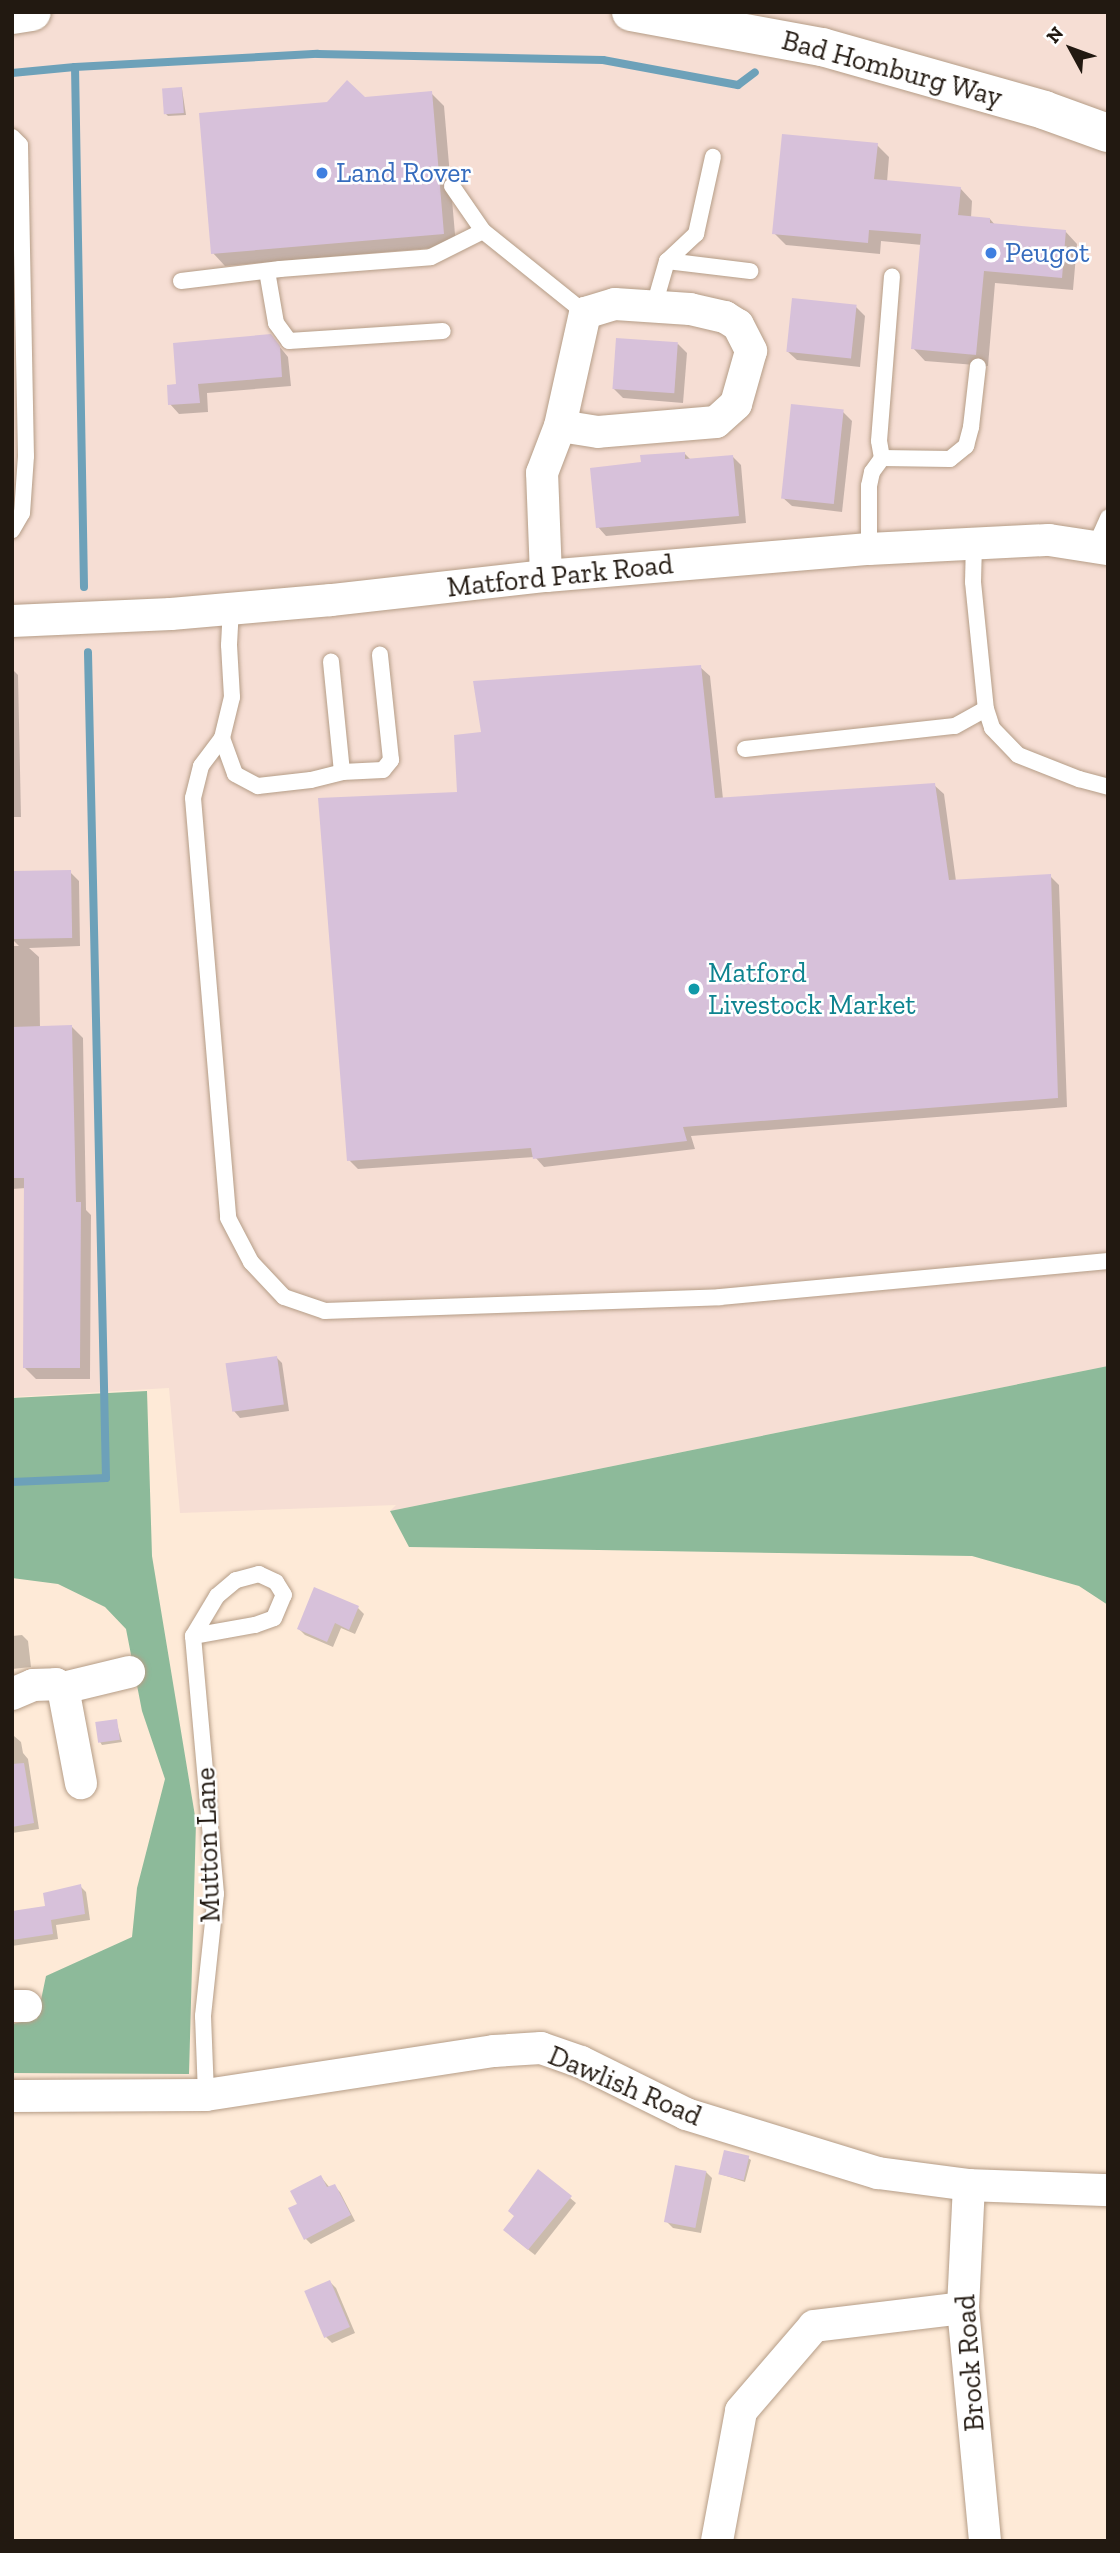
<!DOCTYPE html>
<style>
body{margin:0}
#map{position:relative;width:1120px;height:2553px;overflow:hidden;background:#feead7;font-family:"Zilla Slab",serif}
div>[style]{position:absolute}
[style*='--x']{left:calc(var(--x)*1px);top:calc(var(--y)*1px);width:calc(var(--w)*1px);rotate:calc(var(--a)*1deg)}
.industrial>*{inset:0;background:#f6ded4}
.forest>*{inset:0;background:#8dba9a}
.shadow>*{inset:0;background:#0003}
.stream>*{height:8px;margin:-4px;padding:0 4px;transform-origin:4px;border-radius:4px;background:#6da1b9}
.building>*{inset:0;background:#d7c1da;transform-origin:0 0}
.roads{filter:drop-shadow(0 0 2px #b59d87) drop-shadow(0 0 2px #b59d87)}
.service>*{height:16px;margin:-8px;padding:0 8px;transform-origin:8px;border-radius:8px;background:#fff}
.minor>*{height:32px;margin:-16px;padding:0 16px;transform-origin:16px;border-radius:16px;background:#fff}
.secondary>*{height:38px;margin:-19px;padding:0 19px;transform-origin:19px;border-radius:19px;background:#fff}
.dots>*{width:19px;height:19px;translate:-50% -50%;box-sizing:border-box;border:4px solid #fff;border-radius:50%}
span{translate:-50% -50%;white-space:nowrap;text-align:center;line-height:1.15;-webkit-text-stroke:5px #fff;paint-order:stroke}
.street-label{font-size:28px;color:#221911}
.shop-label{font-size:28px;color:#366cbe}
.left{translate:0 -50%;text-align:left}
.culture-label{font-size:28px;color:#0d838f}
.frame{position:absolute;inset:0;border:14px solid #221911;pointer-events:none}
.north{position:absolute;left:1036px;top:14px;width:70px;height:70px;-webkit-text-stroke:5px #fff;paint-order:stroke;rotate:311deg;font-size:19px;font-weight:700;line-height:28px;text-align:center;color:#221911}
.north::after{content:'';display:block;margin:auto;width:24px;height:32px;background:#221911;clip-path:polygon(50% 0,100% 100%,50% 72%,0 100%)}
</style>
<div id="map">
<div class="industrial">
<i style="clip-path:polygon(12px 12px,1108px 12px,1108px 1366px,390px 1511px,396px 1505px,180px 1513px,169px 1388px,12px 1397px)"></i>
</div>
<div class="forest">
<i style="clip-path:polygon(1108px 1366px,1108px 1605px,1079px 1586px,972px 1556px,409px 1547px,390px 1511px)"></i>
<i style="clip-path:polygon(147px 1391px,152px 1556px,196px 1822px,189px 2074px,12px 2073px,12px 2024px,37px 2019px,46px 1976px,132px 1937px,137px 1888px,165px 1779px,142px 1711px,126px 1629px,105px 1607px,58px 1584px,12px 1578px,12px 1398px)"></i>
</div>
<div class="shadow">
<i style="clip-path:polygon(182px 89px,186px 115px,168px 116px,166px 114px)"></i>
<i style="clip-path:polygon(431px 93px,444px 106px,456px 246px,225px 266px,213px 253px,328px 104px)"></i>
<i style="clip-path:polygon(877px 145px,889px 157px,887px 182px,960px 188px,972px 201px,971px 218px,990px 219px,996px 226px,1065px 231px,1077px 244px,1073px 290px,995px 283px,988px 366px,925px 361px,913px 348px,922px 245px,881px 241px,880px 254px,786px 245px,774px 233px)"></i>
<i style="clip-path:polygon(856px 307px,865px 316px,860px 367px,797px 360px,787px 351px)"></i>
<i style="clip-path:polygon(271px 336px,288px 357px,291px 386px,207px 393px,208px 412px,179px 414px,170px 404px,178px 385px)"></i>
<i style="clip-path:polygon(678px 344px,687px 353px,683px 403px,623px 398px,614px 389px)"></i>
<i style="clip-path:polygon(843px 412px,852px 421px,842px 512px,792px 506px,782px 497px)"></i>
<i style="clip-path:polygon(684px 453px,692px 461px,733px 457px,741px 465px,746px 523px,606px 536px,598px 527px,643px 464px)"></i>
<i style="clip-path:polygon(700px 667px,710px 676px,723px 799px,934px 785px,944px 794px,956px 881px,1050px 876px,1059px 885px,1067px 1107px,691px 1136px,695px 1149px,544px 1167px,535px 1157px,358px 1169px,349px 1160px,459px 794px,483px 733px)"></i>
<i style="clip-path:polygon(12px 669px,18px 675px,21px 817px,12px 817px)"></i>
<i style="clip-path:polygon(70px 872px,79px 881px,80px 946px,29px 948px,39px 957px,40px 1028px,72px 1027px,83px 1038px,86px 1210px,91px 1215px,90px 1379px,36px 1379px,25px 1368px,26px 1188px,12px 1189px,12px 946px,19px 946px,12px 939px,12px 873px)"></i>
<i style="clip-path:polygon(276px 1357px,282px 1363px,289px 1411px,240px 1418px,234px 1411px)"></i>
<i style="clip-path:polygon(315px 1590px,358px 1608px,364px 1614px,355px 1634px,341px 1628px,333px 1647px,305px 1635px,299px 1629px)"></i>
<i style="clip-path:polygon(22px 1635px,28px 1641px,31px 1667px,12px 1669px,12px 1636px)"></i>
<i style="clip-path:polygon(116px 1721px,122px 1742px,102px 1745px,100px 1742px)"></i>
<i style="clip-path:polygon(12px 1726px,14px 1736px,21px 1742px,23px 1753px,28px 1759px,39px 1829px,12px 1833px)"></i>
<i style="clip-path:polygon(80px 1886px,86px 1892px,90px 1920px,56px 1925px,58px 1939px,12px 1946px,12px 1912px,47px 1907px)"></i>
<i style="clip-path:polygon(748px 2158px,751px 2160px,745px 2182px,720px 2174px)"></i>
<i style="clip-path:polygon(538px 2171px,576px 2203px,535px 2255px,511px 2236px,522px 2192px)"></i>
<i style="clip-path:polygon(706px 2172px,712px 2178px,701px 2233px,673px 2228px,667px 2222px)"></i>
<i style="clip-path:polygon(321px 2177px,330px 2188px,334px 2186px,340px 2192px,355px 2221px,311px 2244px,305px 2238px)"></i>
<i style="clip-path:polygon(330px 2282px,336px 2288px,355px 2333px,332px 2343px,326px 2337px)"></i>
</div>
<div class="stream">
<i style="--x:12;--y:73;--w:63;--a:-5.4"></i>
<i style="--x:84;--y:587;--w:520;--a:-90.99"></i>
<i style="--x:75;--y:67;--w:243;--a:-3.1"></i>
<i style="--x:318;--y:54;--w:285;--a:1.2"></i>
<i style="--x:603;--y:60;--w:137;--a:10.5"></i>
<i style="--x:738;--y:85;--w:21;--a:-37"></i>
<i style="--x:12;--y:1482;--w:94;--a:-2.4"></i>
<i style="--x:106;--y:1478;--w:826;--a:-91.25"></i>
</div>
<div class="building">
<i style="clip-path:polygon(347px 80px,365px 97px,432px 91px,444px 234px,211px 254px,199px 113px,327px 102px)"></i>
<i style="left:182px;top:87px;width:26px;height:20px;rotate:86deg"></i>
<i style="clip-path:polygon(782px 134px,878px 143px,874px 179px,961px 187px,958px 215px,990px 218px,990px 223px,1066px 230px,1062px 278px,984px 271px,976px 355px,911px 349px,921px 234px,869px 230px,868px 243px,772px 234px)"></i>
<i style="left:792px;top:298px;width:65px;height:54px;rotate:6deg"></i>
<i style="clip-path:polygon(271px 334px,280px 346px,282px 377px,198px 384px,200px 403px,168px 405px,167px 385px,176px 384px,173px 343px)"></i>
<i style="left:616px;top:338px;width:62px;height:51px;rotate:4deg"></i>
<i style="left:791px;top:404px;width:53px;height:95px;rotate:6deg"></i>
<i style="clip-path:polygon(685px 452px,685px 459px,733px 455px,739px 516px,596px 528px,590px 468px,641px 462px,640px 455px)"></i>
<i style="clip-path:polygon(701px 665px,715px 798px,935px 783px,949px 880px,1051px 874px,1058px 1098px,683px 1127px,687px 1141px,533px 1159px,531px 1148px,347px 1161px,318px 798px,457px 792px,454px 735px,481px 732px,473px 681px)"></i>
<i style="left:71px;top:870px;width:68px;height:59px;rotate:89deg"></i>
<i style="clip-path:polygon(72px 1025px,76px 1202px,81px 1202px,80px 1368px,23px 1368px,24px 1178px,12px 1178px,12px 1027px)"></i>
<i style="left:277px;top:1356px;width:49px;height:52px;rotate:82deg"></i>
<i style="clip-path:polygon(314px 1587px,359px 1606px,349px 1630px,335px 1623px,327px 1642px,297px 1629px)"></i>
<i style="left:117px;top:1719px;width:21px;height:22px;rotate:82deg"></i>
<i style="clip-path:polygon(24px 1763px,34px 1823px,12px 1827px,12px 1764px)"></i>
<i style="clip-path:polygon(81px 1884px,85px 1914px,51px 1920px,53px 1934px,12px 1940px,12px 1911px,45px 1906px,43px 1893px)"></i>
<i style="left:724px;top:2150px;width:26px;height:25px;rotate:13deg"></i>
<i style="left:675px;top:2165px;width:32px;height:58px;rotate:11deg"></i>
<i style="clip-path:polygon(538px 2169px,572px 2196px,528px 2250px,503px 2230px,514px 2216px,508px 2211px)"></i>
<i style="clip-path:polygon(321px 2175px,327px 2187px,335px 2184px,351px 2215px,304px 2240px,288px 2208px,297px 2204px,290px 2191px)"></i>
<i style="left:330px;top:2280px;width:51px;height:28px;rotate:67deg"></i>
</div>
<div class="roads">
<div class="service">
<i style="--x:12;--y:137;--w:11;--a:45"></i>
<i style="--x:20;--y:145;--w:311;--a:88.9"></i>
<i style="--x:26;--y:456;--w:57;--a:94"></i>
<i style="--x:22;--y:513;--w:20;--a:120"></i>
<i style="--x:452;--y:186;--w:55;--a:55.4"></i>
<i style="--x:483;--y:231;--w:131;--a:38.8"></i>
<i style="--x:667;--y:261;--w:84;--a:6.9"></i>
<i style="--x:267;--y:271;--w:53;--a:80.2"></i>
<i style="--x:276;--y:323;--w:22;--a:54"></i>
<i style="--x:289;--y:341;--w:154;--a:-3.7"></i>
<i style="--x:181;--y:281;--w:100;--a:-6.9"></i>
<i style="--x:280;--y:269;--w:151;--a:-4.5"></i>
<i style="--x:431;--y:257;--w:58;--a:-26.6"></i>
<i style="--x:654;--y:306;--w:47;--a:-73.9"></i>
<i style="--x:667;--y:261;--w:40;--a:-43"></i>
<i style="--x:696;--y:234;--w:79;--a:-77.6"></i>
<i style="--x:882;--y:458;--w:17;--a:-100"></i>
<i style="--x:879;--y:441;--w:165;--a:-85.5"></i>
<i style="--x:974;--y:542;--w:40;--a:91.4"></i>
<i style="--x:973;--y:582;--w:128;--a:84.2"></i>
<i style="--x:986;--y:709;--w:20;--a:72"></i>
<i style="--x:992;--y:728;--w:37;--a:46"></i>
<i style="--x:1018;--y:755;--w:66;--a:21.5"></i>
<i style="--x:1079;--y:779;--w:30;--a:15"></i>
<i style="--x:1096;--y:545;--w:30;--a:-66"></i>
<i style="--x:869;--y:549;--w:63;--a:-90"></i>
<i style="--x:869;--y:486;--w:14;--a:-78"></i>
<i style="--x:872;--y:472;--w:17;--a:-54"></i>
<i style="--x:882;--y:458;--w:68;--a:0.8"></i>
<i style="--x:950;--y:459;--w:21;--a:-39"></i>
<i style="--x:966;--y:446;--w:20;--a:-75"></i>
<i style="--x:971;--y:427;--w:61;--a:-83.5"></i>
<i style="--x:231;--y:607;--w:38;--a:93"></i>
<i style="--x:229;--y:645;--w:52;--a:86.7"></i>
<i style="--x:232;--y:697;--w:42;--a:103.7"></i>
<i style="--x:222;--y:738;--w:35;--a:127"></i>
<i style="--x:201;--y:766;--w:33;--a:104"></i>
<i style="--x:193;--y:798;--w:421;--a:85.2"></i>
<i style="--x:228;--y:1218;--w:50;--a:62.4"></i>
<i style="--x:251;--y:1262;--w:48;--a:46.7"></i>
<i style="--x:284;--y:1297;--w:43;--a:18.9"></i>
<i style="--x:325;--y:1311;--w:395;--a:-2"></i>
<i style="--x:720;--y:1297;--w:390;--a:-5.3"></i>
<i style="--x:222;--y:738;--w:38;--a:70"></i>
<i style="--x:235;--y:774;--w:26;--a:28"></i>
<i style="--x:258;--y:786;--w:53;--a:-6.5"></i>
<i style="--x:311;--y:780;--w:32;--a:-14"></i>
<i style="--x:342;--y:772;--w:111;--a:-95.7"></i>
<i style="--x:745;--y:749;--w:211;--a:-6.3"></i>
<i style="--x:955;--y:726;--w:35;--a:-29"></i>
<i style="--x:342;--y:772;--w:41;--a:-2.8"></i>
<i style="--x:383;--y:770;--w:13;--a:-51"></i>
<i style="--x:391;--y:760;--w:106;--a:-96"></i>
<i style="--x:193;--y:1636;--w:63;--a:-10.1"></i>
<i style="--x:255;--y:1625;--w:20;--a:-20"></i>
<i style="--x:274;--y:1618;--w:25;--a:-67"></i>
<i style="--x:284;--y:1595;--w:15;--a:-122"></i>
<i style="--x:276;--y:1582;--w:19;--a:-155"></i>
<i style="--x:259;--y:1574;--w:24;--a:165"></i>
<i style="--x:236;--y:1580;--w:25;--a:140"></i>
<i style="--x:217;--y:1596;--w:47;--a:121"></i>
<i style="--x:193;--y:1636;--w:259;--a:84.9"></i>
<i style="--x:216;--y:1894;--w:123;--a:96.1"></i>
<i style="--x:203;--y:2016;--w:79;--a:87.8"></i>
</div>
<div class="minor">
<i style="--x:546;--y:576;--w:103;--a:-92.2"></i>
<i style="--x:542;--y:473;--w:50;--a:-69"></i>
<i style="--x:560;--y:426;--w:116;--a:-77.5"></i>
<i style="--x:585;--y:313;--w:31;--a:-17"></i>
<i style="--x:615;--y:304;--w:75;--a:3.8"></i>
<i style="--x:690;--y:309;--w:36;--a:13"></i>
<i style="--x:725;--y:317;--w:15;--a:32"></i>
<i style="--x:738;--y:325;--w:29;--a:63"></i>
<i style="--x:751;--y:351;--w:55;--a:105.8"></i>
<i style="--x:736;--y:404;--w:27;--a:138"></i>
<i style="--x:716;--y:422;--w:118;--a:175.2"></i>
<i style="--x:598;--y:432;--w:38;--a:-171"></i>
<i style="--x:12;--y:621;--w:159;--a:-2.5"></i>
<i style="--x:171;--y:614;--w:161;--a:-5"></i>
<i style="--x:331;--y:600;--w:216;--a:-6.4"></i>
<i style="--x:546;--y:576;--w:324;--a:-4.8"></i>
<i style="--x:869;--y:549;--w:180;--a:-2.9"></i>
<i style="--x:1049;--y:540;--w:60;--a:8.7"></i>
<i style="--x:63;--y:1688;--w:97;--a:79.3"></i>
<i style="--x:12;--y:1694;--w:23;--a:-23"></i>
<i style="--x:33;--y:1685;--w:23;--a:-2"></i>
<i style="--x:56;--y:1684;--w:8;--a:30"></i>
<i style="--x:63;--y:1688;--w:68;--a:-13.6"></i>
<i style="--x:12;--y:2006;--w:14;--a:0"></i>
<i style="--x:12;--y:2096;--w:194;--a:-0.3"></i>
<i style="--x:206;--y:2095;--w:291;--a:-8.7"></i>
<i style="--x:494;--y:2051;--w:47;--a:-3.7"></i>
<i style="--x:541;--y:2048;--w:42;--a:19.3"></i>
<i style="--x:581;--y:2062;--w:117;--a:26.3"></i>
<i style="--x:686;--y:2114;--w:201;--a:17.1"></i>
<i style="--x:878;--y:2173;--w:92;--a:7.5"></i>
<i style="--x:969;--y:2185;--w:139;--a:2.1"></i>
<i style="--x:969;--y:2185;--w:123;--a:92.8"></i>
<i style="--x:963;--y:2308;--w:234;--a:84.6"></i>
<i style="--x:717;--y:2541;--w:132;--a:-79.5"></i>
<i style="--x:741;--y:2411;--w:112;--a:-49.3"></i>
<i style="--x:814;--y:2326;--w:150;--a:-6.9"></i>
</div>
<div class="secondary">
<i style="--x:631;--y:12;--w:194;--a:10.4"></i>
<i style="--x:822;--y:47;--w:231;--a:15.8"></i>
<i style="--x:1044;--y:110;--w:68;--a:19.8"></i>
<i style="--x:12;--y:15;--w:20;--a:-9"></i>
</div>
</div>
<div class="dots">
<i style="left:322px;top:173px;background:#3f7fe0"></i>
<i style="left:991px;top:253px;background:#3f7fe0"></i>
<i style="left:694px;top:989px;background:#0f9aa8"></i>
</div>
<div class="street-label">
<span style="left:892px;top:69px;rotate:15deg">Bad Homburg Way</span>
<span style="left:560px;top:576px;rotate:-6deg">Matford Park Road</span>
<span style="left:208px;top:1845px;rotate:-92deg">Mutton Lane</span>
<span style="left:625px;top:2086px;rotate:23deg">Dawlish Road</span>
<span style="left:970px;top:2363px;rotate:-94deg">Brock Road</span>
</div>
<div class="shop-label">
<span class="left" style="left:336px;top:173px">Land Rover</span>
<span class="left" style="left:1005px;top:253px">Peugot</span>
</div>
<div class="culture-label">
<span class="left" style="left:708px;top:989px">Matford<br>Livestock Market</span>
</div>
<div class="frame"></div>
<div class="north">N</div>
</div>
